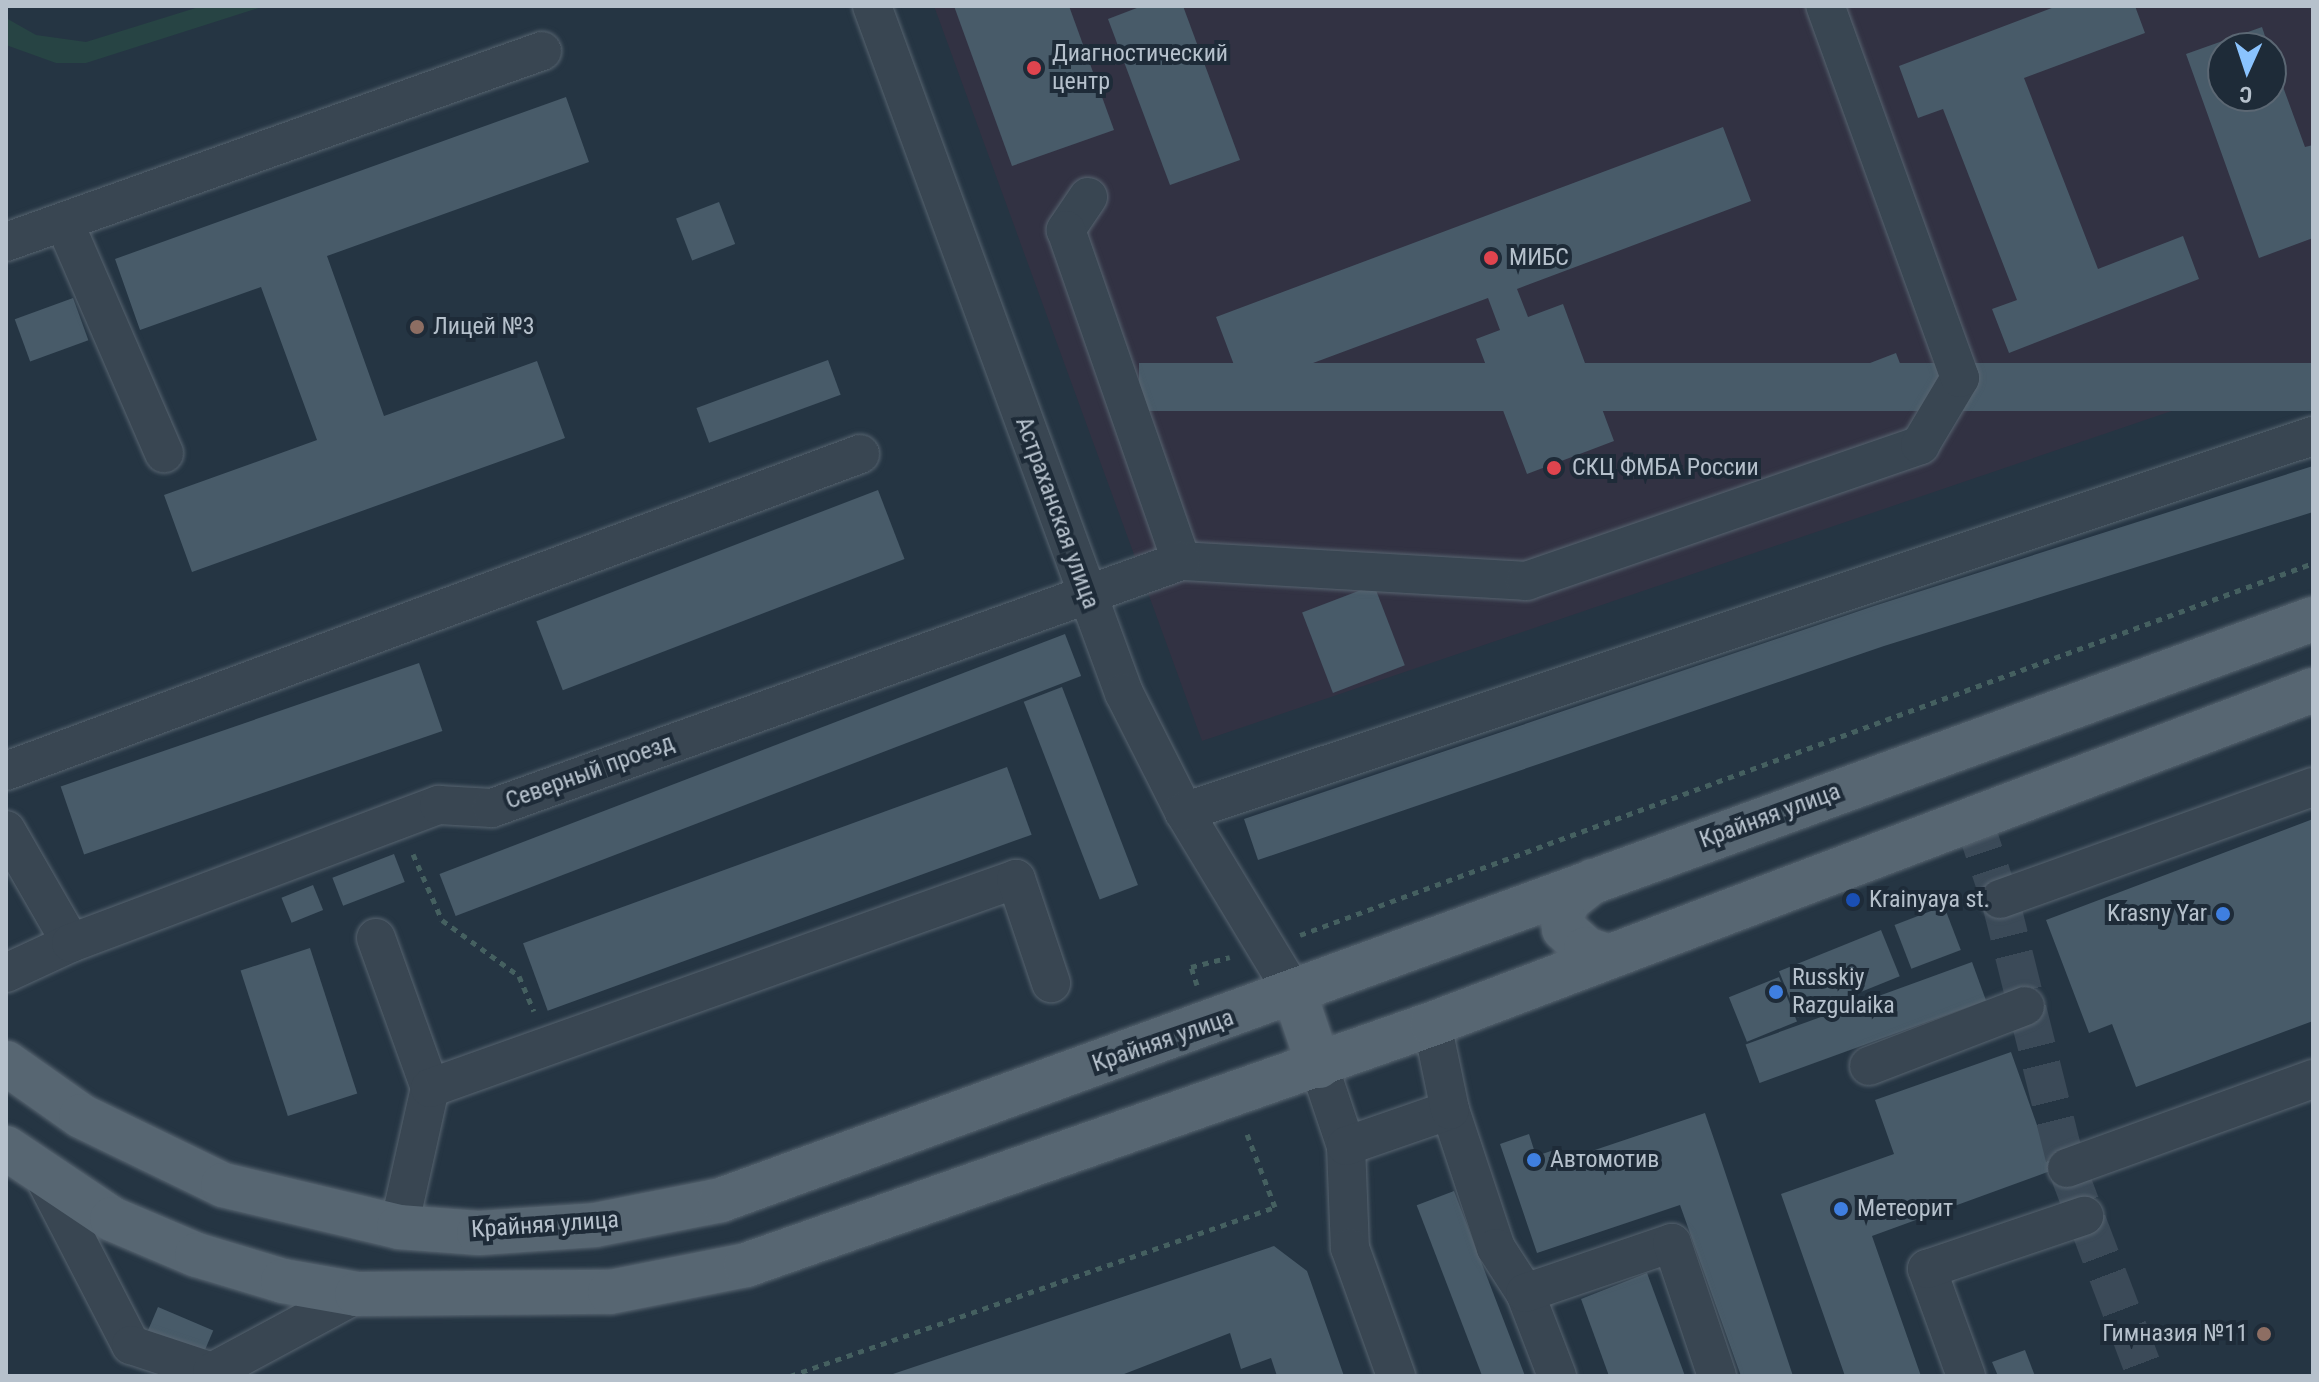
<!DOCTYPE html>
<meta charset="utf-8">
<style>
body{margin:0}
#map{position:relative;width:2319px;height:1382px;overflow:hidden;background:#253543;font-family:"Roboto Condensed",sans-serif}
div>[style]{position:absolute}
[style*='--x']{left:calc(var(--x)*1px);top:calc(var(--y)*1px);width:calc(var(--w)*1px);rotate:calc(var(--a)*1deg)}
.medical>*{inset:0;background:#323243}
.green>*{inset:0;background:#274444}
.building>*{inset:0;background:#485b69;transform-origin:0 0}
.minor-tunnel>*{height:38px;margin-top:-19px;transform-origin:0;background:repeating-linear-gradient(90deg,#3b4a58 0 38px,transparent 0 57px)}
.path>*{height:5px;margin-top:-2.5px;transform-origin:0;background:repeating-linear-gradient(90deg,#456060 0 6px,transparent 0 12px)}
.roads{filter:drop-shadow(0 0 2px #576470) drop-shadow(0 0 2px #576470)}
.minor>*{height:38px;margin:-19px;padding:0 19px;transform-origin:19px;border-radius:19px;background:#394652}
.major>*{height:44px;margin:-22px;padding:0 22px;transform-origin:22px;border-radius:22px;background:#576672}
.dots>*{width:22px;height:22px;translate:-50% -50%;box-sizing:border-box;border:4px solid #1e2b38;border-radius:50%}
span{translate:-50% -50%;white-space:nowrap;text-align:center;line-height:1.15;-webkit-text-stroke:8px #1e2b38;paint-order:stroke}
.poi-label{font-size:24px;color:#b6c1cc}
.left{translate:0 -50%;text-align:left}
.right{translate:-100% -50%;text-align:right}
.street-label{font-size:24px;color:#b6c1cc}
.frame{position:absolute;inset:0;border:8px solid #b6c1cc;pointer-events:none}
.north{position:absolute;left:2207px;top:32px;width:80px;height:80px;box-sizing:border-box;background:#1e2b38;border:2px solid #5b6773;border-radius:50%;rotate:183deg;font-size:22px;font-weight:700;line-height:32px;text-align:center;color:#b6c1cc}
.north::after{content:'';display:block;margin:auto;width:28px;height:36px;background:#8ac3fe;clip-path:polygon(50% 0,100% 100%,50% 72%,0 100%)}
</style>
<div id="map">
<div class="medical">
<i style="clip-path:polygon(evenodd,934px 6px,2313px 6px,2313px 363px,1202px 741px,934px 6px,2223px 48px,2271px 48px,2271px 96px,2223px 96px,2223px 48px)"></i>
</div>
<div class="green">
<i style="clip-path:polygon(202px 6px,265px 6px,86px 63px,56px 63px,6px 45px,6px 18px,36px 35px,86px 42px)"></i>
</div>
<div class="building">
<i style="clip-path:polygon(954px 6px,1069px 6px,1114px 130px,1012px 166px)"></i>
<i style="clip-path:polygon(1142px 6px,1183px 6px,1240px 160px,1170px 185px,1108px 19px)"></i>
<i style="clip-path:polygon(2057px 6px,2135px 6px,2145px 33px,2024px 78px,2098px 269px,2183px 236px,2199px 279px,2009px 353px,1992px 309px,2017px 300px,1943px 109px,1918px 118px,1899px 66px)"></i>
<i style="clip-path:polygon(2262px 27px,2269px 48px,2223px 48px,2223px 96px,2271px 96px,2271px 54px,2305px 147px,2313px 145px,2313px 238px,2259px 258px,2186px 54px)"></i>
<i style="clip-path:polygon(566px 97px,589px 162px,327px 256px,384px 416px,537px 361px,565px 438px,192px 572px,164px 495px,317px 440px,261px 287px,140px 330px,115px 259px)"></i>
<i style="clip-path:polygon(1723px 127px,1751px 201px,1517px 289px,1528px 317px,1563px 304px,1614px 441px,1527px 474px,1476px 339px,1500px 330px,1488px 298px,1243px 389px,1216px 317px)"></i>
<i style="left:719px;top:202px;width:45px;height:46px;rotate:69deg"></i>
<i style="left:73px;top:298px;width:45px;height:62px;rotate:70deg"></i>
<i style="left:1896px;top:353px;width:40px;height:48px;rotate:69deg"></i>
<i style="left:828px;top:360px;width:37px;height:140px;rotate:70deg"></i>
<i style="left:2313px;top:363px;width:48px;height:1174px;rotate:90deg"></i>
<i style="clip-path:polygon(2313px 466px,2313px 512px,1884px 646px,1258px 860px,1244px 819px,1874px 606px)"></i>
<i style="left:878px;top:490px;width:74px;height:366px;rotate:69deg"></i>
<i style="left:1374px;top:585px;width:86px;height:77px;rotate:69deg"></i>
<i style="left:1065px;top:634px;width:45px;height:670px;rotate:69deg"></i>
<i style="left:419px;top:663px;width:72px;height:379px;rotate:71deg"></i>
<i style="left:1062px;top:687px;width:212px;height:41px;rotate:69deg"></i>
<i style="left:1007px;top:767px;width:72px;height:515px;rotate:70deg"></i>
<i style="clip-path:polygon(2313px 819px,2313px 1021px,2136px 1087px,2112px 1024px,2089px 1033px,2046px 920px)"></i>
<i style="left:394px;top:854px;width:30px;height:66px;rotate:69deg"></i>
<i style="left:313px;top:885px;width:27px;height:34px;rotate:68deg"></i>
<i style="left:1944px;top:906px;width:47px;height:53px;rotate:69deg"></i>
<i style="left:1881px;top:930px;width:50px;height:110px;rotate:68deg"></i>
<i style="left:310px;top:948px;width:153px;height:73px;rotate:72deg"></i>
<i style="left:1972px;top:962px;width:41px;height:241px;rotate:70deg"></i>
<i style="left:1779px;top:977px;width:48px;height:54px;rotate:68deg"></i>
<i style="clip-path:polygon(2011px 1052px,2053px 1170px,1872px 1236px,1921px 1376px,1845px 1376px,1781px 1194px,1894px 1154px,1875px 1100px)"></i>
<i style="clip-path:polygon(1705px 1113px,1718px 1151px,1793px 1376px,1741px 1376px,1680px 1205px,1537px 1253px,1500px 1144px,1529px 1134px,1536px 1156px,1557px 1149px,1562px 1161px)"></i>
<i style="left:1454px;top:1191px;width:198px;height:40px;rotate:69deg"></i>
<i style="clip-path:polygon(1274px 1246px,1307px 1271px,1344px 1376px,1277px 1376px,1271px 1358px,1241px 1369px,1230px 1333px,1119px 1376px,887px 1376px)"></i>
<i style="clip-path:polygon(1647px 1273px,1685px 1376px,1609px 1376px,1581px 1299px)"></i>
<i style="left:158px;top:1307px;width:60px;height:30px;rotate:23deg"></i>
<i style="clip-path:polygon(2025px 1350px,2035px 1376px,1998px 1376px,1992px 1362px)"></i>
</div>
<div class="minor-tunnel">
<i style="--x:1972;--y:816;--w:88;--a:71.4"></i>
<i style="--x:2000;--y:899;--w:277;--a:76"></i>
<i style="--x:2067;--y:1168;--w:222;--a:69.2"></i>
</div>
<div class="path">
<i style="--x:413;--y:854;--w:72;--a:66.3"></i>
<i style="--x:442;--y:920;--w:95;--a:36"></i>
<i style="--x:519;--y:976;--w:38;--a:67"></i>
<i style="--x:1300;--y:935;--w:1079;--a:-20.16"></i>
<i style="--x:1197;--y:985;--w:19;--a:-108"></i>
<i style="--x:1191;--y:967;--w:40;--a:-14.4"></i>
<i style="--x:790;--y:1376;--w:514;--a:-19.21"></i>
<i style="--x:1275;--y:1207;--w:78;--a:-111"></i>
</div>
<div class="roads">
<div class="minor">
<i style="--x:872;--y:6;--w:732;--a:69.86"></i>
<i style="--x:1124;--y:693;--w:133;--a:63.2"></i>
<i style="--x:1184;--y:812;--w:214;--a:58.8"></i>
<i style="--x:1088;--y:197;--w:40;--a:124"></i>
<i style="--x:1066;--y:230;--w:350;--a:70.8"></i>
<i style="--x:1181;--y:561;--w:346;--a:3.3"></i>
<i style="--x:1526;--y:581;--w:417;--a:-19"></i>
<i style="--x:1920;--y:445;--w:78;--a:-59.2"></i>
<i style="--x:1960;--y:378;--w:396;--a:-109.9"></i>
<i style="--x:64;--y:222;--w:252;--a:66.6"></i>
<i style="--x:6;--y:242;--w:569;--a:-19.61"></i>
<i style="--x:6;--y:771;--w:911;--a:-20.36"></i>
<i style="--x:1184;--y:812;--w:1190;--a:-18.42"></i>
<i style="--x:6;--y:830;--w:130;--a:60.1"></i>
<i style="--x:2000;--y:899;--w:332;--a:-19.7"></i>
<i style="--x:376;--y:938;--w:159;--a:70.2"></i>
<i style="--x:430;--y:1088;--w:142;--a:102.6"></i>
<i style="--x:6;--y:973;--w:72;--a:-24.8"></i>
<i style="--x:71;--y:943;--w:393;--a:-20.6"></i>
<i style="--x:439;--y:805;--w:53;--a:3.2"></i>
<i style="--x:492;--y:808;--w:732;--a:-19.72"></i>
<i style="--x:1319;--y:1066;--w:84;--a:71.4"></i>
<i style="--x:1346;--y:1146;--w:102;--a:87.8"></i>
<i style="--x:1350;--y:1248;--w:136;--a:70.2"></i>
<i style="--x:1869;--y:1066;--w:167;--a:-21"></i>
<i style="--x:430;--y:1088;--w:622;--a:-19.63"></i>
<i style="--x:1016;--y:879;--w:110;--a:71.4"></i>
<i style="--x:1450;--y:1110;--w:145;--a:71.6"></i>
<i style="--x:1496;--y:1248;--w:54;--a:57.2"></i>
<i style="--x:1525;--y:1293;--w:89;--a:68.9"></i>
<i style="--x:1346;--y:1146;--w:110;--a:-19.1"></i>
<i style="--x:1450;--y:1110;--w:88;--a:-101.8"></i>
<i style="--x:2067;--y:1168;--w:262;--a:-19.9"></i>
<i style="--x:41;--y:1171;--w:196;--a:62.7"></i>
<i style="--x:131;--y:1345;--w:85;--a:18.4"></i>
<i style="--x:212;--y:1372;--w:165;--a:-28.3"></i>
<i style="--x:1525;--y:1293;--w:155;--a:-18.8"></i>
<i style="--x:1672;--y:1243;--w:140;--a:71.3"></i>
<i style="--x:1966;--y:1376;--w:114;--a:-110"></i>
<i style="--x:1927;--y:1269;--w:166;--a:-18.7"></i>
</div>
<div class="major">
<i style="--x:1593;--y:881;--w:31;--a:142"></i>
<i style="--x:1569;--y:900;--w:16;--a:117"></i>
<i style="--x:1562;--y:914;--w:15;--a:82"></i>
<i style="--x:1564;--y:929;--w:30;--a:42"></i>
<i style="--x:1586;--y:949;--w:21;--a:19"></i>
<i style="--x:1295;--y:995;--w:75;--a:71.3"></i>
<i style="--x:6;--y:1063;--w:92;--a:35.2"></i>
<i style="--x:81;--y:1116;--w:158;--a:25.9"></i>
<i style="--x:223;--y:1185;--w:181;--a:13.4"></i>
<i style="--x:399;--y:1227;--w:80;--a:4.3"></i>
<i style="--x:479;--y:1233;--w:116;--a:-3.9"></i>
<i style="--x:595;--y:1225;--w:128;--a:-11.2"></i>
<i style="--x:721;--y:1200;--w:1695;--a:-20.05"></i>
<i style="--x:6;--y:1148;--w:128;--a:33.8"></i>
<i style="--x:112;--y:1219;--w:92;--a:23"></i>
<i style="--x:197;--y:1255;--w:90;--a:16.8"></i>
<i style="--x:283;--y:1281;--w:75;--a:10"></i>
<i style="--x:357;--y:1294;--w:253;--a:-0.5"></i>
<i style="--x:610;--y:1292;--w:139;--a:-11.2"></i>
<i style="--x:746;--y:1265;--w:727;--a:-19.36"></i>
<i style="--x:1432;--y:1024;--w:942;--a:-20.76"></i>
</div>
</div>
<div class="dots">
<i style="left:1034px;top:68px;background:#e0444e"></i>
<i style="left:1491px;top:258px;background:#e0444e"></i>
<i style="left:417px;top:327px;background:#8d6e63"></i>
<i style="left:1554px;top:468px;background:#e0444e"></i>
<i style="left:1853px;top:900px;background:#1a4fb4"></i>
<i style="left:2223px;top:914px;background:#3f7fe0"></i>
<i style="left:1776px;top:992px;background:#3f7fe0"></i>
<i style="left:1534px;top:1160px;background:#3f7fe0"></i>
<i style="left:1841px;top:1209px;background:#3f7fe0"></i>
<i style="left:2264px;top:1334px;background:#8d6e63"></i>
</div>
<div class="poi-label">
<span class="left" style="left:1052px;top:68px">Диагностический<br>центр</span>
<span class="left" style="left:1509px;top:258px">МИБС</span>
<span class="left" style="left:433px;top:327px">Лицей №3</span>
<span class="left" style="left:1572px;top:468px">СКЦ ФМБА России</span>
<span class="left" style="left:1869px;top:900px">Krainyaya st.</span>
<span class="right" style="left:2207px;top:914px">Krasny Yar</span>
<span class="left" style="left:1792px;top:992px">Russkiy<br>Razgulaika</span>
<span class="left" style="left:1550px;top:1160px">Автомотив</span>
<span class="left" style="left:1857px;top:1209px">Метеорит</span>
<span class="right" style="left:2248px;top:1334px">Гимназия №11</span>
</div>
<div class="street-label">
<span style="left:1057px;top:513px;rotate:70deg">Астраханская улица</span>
<span style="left:590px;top:772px;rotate:-20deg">Северный проезд</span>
<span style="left:1770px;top:816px;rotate:-20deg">Крайняя улица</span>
<span style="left:1163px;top:1041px;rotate:-19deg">Крайняя улица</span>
<span style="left:545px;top:1225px;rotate:-4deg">Крайняя улица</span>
</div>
<div class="frame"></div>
<div class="north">С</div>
</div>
